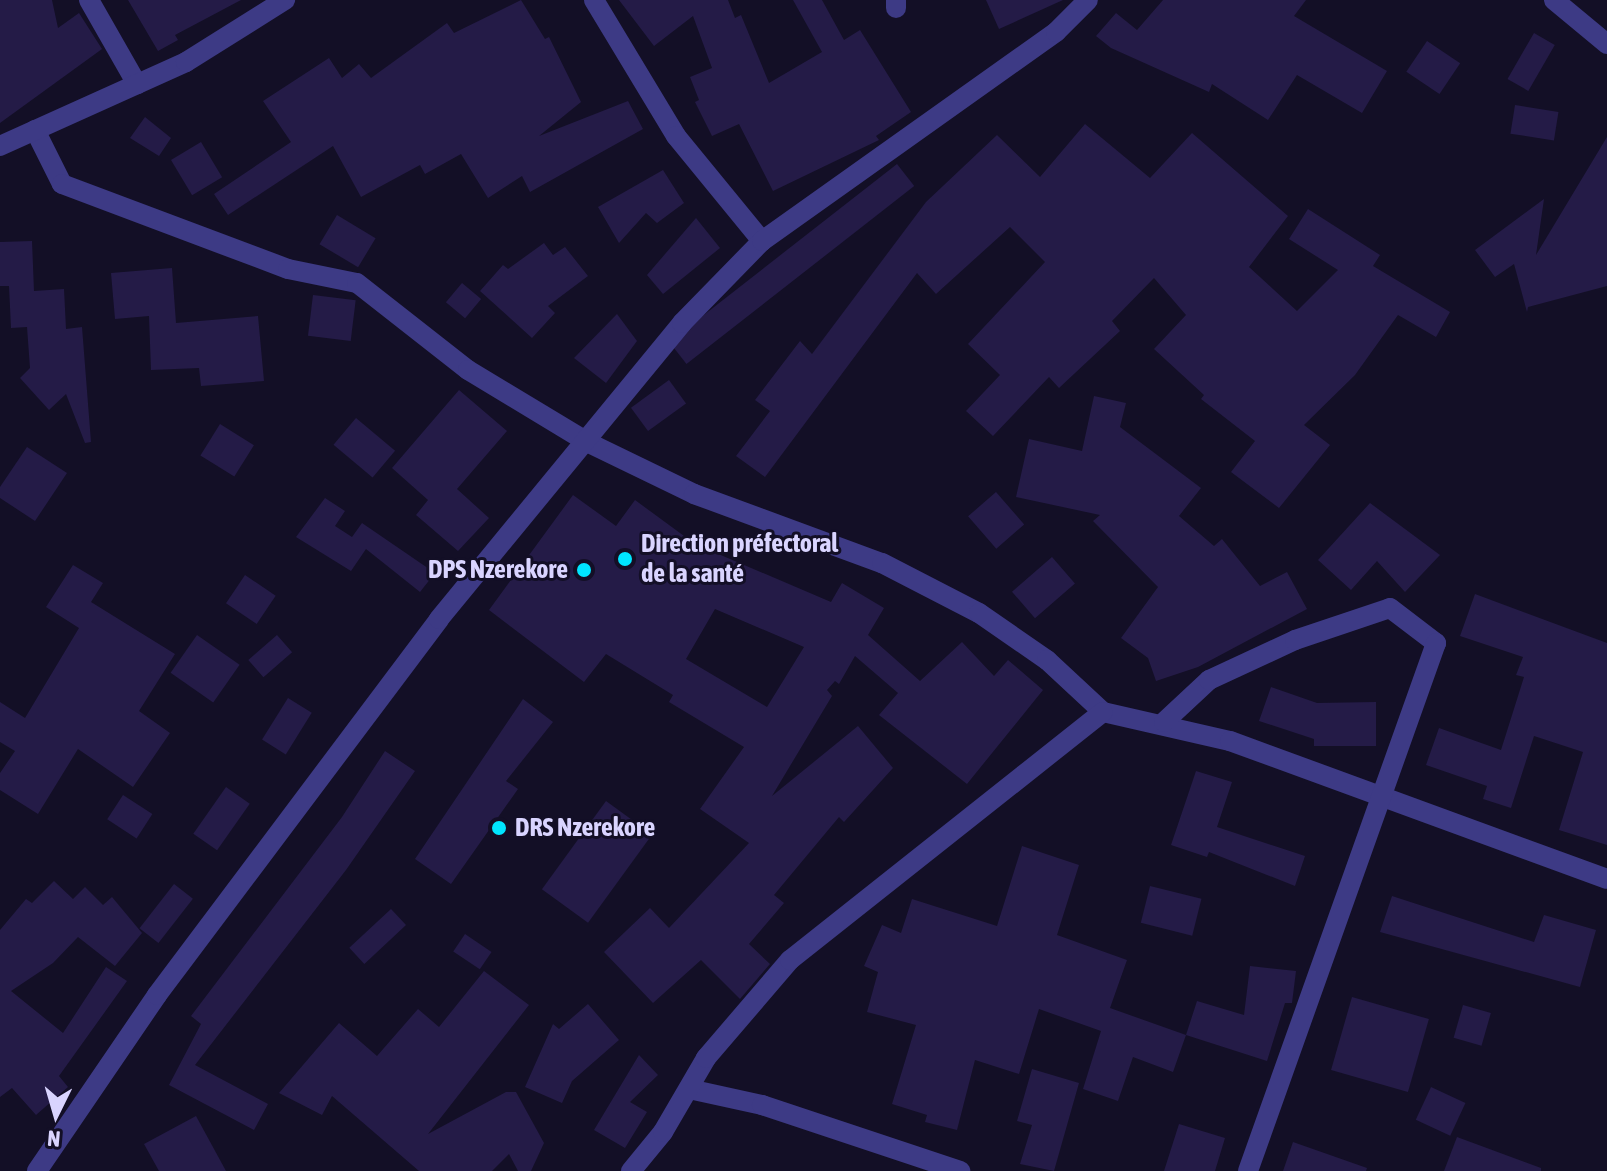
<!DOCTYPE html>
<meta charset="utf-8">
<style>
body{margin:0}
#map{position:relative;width:1607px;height:1171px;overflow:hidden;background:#130f26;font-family:"Asap Condensed",sans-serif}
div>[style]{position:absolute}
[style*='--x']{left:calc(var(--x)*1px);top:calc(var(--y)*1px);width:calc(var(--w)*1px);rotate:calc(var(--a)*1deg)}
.building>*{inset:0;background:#241b47;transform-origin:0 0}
.street>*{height:20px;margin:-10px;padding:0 10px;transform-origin:10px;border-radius:10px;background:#3d3a85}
.dots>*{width:22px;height:22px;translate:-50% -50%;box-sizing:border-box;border:4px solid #130f26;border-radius:50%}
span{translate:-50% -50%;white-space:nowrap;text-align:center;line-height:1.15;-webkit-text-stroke:6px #130f26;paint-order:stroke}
.poi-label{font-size:26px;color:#d9d4ff;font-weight:700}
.left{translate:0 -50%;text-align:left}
.right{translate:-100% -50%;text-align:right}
.north{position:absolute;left:16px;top:1075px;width:80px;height:80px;-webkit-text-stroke:6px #130f26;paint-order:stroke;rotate:185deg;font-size:22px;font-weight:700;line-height:32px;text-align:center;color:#d9d4ff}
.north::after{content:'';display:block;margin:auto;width:28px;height:36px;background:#d9d4ff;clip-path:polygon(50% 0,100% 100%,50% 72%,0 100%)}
</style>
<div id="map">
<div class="building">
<i style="clip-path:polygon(0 0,52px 0,58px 28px,79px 13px,102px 49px,0 123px)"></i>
<i style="clip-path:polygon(128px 0,241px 0,175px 35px,178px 40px,158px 51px)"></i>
<i style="clip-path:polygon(521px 0,545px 39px,549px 37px,581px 102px,539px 136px,628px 101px,643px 129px,530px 192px,522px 176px,488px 198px,461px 154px,425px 174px,420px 165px,361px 197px,333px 146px,228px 215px,214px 194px,291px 142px,263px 101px,329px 58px,342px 78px,359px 64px,371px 78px,447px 23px,454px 33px)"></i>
<i style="clip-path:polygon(619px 0,728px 0,735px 18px,741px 15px,769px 83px,822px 52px,793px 0,822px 0,844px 40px,860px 30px,911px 112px,876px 136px,879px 140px,773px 191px,739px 124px,712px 136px,695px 102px,699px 100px,690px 77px,712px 68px,693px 16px,654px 46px)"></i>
<i style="clip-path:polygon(986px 0,1063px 0,999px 29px)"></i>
<i style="clip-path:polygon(1163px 0,1306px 0,1294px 16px,1387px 71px,1362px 113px,1297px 75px,1268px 120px,1212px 84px,1209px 92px,1111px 48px,1096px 36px,1116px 13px,1137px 30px)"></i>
<i style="left:1534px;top:33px;width:24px;height:53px;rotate:30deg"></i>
<i style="left:1427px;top:41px;width:40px;height:37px;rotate:34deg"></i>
<i style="left:1515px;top:105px;width:44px;height:29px;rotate:9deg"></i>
<i style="clip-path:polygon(145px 117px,171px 138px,159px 156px,130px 138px)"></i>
<i style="clip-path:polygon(1085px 124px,1150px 178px,1192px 133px,1288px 216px,1249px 267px,1297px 311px,1338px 270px,1289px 239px,1308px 209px,1380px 255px,1373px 266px,1450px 312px,1436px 337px,1398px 315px,1355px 375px,1304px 425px,1330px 445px,1279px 508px,1231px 472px,1255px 441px,1201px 399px,1204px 395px,1154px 349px,1186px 315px,1154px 278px,1112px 321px,1120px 331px,1059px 388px,1049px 377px,993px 436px,966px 411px,1000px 375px,968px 344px,1045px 262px,1010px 227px,936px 294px,917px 273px,765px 477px,736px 456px,770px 411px,755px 400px,800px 341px,812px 354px,926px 202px,997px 135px,1040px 177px)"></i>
<i style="clip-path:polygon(1607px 137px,1607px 286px,1528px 307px,1527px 312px,1514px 264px,1495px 277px,1475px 250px,1544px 199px,1536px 255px)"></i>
<i style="left:201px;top:142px;width:41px;height:35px;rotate:59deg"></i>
<i style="left:897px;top:164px;width:28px;height:289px;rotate:52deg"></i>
<i style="clip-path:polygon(663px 170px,684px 203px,657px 223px,646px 213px,619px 243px,598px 207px)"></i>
<i style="left:337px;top:215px;width:45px;height:34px;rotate:31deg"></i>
<i style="clip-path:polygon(696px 218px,720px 248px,663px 294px,647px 275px)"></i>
<i style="clip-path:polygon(32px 241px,34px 291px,64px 289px,66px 329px,82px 327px,91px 442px,85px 443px,66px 394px,49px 410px,20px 378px,30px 368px,27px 327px,11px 328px,9px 286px,0 286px,0 242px)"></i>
<i style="clip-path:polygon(544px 243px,553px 255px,565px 247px,588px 276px,548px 306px,555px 313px,532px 338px,480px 291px,503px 265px,508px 269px)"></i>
<i style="clip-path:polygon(172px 268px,176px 323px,258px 316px,264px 381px,201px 386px,199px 368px,151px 370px,149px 316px,115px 319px,111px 273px)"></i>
<i style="left:462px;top:283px;width:25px;height:25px;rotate:40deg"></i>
<i style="left:313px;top:295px;width:43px;height:41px;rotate:7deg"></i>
<i style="clip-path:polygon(617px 314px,637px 341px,606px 383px,574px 358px)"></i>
<i style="left:669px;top:380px;width:29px;height:47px;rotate:54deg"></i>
<i style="clip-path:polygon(459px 390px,507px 431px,457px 489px,489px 518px,458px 551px,416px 515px,428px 500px,392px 468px)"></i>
<i style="clip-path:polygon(1094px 396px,1126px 403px,1120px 427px,1201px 488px,1179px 516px,1214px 546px,1222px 539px,1260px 586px,1287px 572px,1307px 609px,1198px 667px,1156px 681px,1148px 658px,1121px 638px,1158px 587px,1093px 521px,1100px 515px,1016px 497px,1029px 439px,1082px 451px)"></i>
<i style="left:356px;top:418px;width:51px;height:35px;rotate:40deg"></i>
<i style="left:220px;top:424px;width:40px;height:37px;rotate:32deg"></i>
<i style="clip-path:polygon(27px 447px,67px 473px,35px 521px,0 498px,0 487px)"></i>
<i style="left:996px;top:492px;width:43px;height:37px;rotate:49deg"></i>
<i style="clip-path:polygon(evenodd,573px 495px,616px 526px,635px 500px,695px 544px,831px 602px,842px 583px,884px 608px,868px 635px,920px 681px,962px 642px,994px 676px,1008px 660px,1043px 690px,967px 784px,879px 715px,898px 693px,855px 656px,839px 684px,835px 681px,827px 690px,832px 696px,772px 796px,858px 726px,893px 768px,844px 822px,839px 817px,774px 895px,784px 903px,749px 944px,770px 964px,740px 999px,701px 960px,653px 1003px,604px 952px,650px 908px,669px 928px,749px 843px,700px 809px,744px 747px,669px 702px,673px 695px,606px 654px,584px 682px,489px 610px,573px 495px,715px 609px,804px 647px,767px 707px,686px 659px,715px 609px)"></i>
<i style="clip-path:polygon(325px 498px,345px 511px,335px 526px,352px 537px,362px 523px,435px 573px,420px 592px,366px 549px,351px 571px,296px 537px)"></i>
<i style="clip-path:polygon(1370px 503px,1440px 555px,1405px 592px,1377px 561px,1351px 590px,1318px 560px)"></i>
<i style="left:1052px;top:557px;width:35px;height:53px;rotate:49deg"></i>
<i style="clip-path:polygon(73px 565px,103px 583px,91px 602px,175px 654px,139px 711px,170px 733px,133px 787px,78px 749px,38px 814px,0 790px,0 773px,15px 751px,0 742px,0 702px,25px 718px,79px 628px,46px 607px)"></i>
<i style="left:245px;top:575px;width:37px;height:34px;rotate:34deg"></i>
<i style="clip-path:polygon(1475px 594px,1607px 643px,1607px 845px,1559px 830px,1583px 752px,1534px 736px,1511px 808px,1483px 799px,1487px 786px,1426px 765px,1439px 728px,1501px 750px,1524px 677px,1516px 675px,1523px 657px,1460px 636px)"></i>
<i style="left:197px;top:635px;width:52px;height:46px;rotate:35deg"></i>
<i style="left:277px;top:635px;width:23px;height:38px;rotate:49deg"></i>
<i style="clip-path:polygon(1271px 687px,1317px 703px,1376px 702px,1376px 746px,1314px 746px,1314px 739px,1259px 721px)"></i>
<i style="left:288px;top:698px;width:28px;height:49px;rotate:32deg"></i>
<i style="clip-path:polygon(523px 699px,553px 722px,506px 781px,518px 789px,451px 884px,415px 859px)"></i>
<i style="clip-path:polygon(385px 751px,415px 771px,346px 870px,195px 1065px,268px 1104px,254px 1130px,169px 1085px,201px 1024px,191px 1016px,342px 817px)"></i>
<i style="clip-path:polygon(1196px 771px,1232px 782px,1217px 827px,1305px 856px,1295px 886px,1209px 852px,1207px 857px,1171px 845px)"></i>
<i style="left:226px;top:787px;width:29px;height:57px;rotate:35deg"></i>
<i style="left:123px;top:795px;width:35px;height:29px;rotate:33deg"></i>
<i style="left:606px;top:801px;width:57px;height:109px;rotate:36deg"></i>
<i style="clip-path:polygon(1022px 846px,1079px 865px,1057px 935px,1127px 960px,1110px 1008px,1186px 1035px,1173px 1072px,1133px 1057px,1118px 1101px,1083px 1089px,1101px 1031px,1039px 1009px,1019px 1074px,975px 1060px,957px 1130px,925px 1122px,927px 1115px,892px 1104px,916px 1025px,867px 1012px,878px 972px,864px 966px,882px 925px,901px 933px,912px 899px,997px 926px)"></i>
<i style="clip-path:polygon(54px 881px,73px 899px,85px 887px,103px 905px,112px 897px,142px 933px,115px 966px,78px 937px,53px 963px,11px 991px,63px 1033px,106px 967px,127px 981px,59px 1076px,68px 1087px,36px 1115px,12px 1088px,0 1097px,0 930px,26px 899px,32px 903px)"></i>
<i style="left:174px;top:884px;width:24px;height:56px;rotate:38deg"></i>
<i style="left:1150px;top:886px;width:53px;height:38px;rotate:14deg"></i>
<i style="clip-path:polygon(1392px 896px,1534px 942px,1544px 915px,1596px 930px,1580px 987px,1380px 932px)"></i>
<i style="left:391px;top:909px;width:22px;height:57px;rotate:47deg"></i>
<i style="left:465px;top:934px;width:32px;height:21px;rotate:34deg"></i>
<i style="clip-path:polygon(1250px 966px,1296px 971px,1292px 1003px,1285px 1003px,1267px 1061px,1186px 1035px,1197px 1001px,1244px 1015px)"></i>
<i style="clip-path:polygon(484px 971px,529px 1005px,428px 1134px,506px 1092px,516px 1092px,544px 1143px,531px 1171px,518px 1171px,509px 1154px,492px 1171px,419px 1171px,332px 1096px,322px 1115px,279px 1093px,339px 1023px,377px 1056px,418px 1009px,439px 1027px)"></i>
<i style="left:1352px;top:997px;width:80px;height:76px;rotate:16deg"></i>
<i style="clip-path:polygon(588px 1004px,619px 1040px,572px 1081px,562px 1103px,525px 1087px,553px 1024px,559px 1029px)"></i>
<i style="left:1463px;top:1005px;width:29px;height:34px;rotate:16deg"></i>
<i style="clip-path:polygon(639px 1055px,658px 1075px,630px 1102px,647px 1112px,625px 1148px,594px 1130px)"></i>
<i style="clip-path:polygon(1032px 1069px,1079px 1083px,1054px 1171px,1020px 1164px,1032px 1125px,1017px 1121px)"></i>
<i style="left:1431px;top:1087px;width:38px;height:36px;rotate:25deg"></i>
<i style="clip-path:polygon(196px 1116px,226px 1171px,159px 1171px,144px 1144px)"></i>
<i style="clip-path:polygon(1179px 1124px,1225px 1138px,1215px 1171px,1164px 1171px)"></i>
<i style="clip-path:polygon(1457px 1137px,1541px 1168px,1541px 1171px,1444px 1171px)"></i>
<i style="clip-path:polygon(1293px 1142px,1367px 1168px,1366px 1171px,1283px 1171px)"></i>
</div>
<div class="street">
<i style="--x:89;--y:0;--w:97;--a:60.3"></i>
<i style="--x:594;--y:0;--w:159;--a:58.9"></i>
<i style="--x:676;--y:136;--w:136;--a:50.7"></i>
<i style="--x:896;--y:0;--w:8;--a:90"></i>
<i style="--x:1554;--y:0;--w:69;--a:39.7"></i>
<i style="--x:35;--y:130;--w:60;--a:63.4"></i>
<i style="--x:62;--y:184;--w:241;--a:20.6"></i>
<i style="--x:288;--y:269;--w:70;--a:11.5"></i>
<i style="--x:357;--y:283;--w:141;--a:38.1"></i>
<i style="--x:468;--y:370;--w:141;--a:31.1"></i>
<i style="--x:589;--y:443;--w:117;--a:25.9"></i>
<i style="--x:694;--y:494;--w:200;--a:20.2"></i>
<i style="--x:882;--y:563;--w:109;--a:27.3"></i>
<i style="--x:979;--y:613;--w:83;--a:34.7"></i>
<i style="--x:1047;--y:660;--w:76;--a:42.9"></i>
<i style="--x:1103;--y:712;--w:130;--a:12.9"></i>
<i style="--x:1230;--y:741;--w:401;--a:20.1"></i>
<i style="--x:0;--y:146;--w:204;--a:-24.3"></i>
<i style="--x:186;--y:62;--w:117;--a:-32.1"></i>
<i style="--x:1164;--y:722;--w:62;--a:-43"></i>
<i style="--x:1209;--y:680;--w:95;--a:-24.9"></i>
<i style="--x:1295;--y:640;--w:100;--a:-18.6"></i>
<i style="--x:1390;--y:608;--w:58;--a:37.3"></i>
<i style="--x:1436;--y:643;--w:560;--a:109.6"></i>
<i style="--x:689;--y:1089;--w:75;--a:12.4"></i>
<i style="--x:762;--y:1105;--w:209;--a:18.4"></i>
<i style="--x:37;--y:1171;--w:213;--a:-55.7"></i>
<i style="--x:157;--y:995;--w:470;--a:-53.1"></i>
<i style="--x:439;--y:619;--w:383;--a:-50.6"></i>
<i style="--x:682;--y:323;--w:115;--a:-45.7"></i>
<i style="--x:762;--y:241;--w:361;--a:-35.4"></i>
<i style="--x:1056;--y:32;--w:45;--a:-45"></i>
<i style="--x:631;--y:1171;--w:50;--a:-50.6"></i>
<i style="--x:663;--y:1132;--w:86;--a:-59.8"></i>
<i style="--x:706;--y:1058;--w:129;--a:-49.4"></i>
<i style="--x:790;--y:960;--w:399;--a:-38.4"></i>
</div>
<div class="dots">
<i style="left:625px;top:559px;background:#00e5ff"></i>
<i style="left:584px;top:570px;background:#00e5ff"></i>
<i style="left:499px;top:828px;background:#00e5ff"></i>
</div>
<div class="poi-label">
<span class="left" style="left:641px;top:559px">Direction préfectoral<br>de la santé</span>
<span class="right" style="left:568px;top:570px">DPS Nzerekore</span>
<span class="left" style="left:515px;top:828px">DRS Nzerekore</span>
</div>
<div class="north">N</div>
</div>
